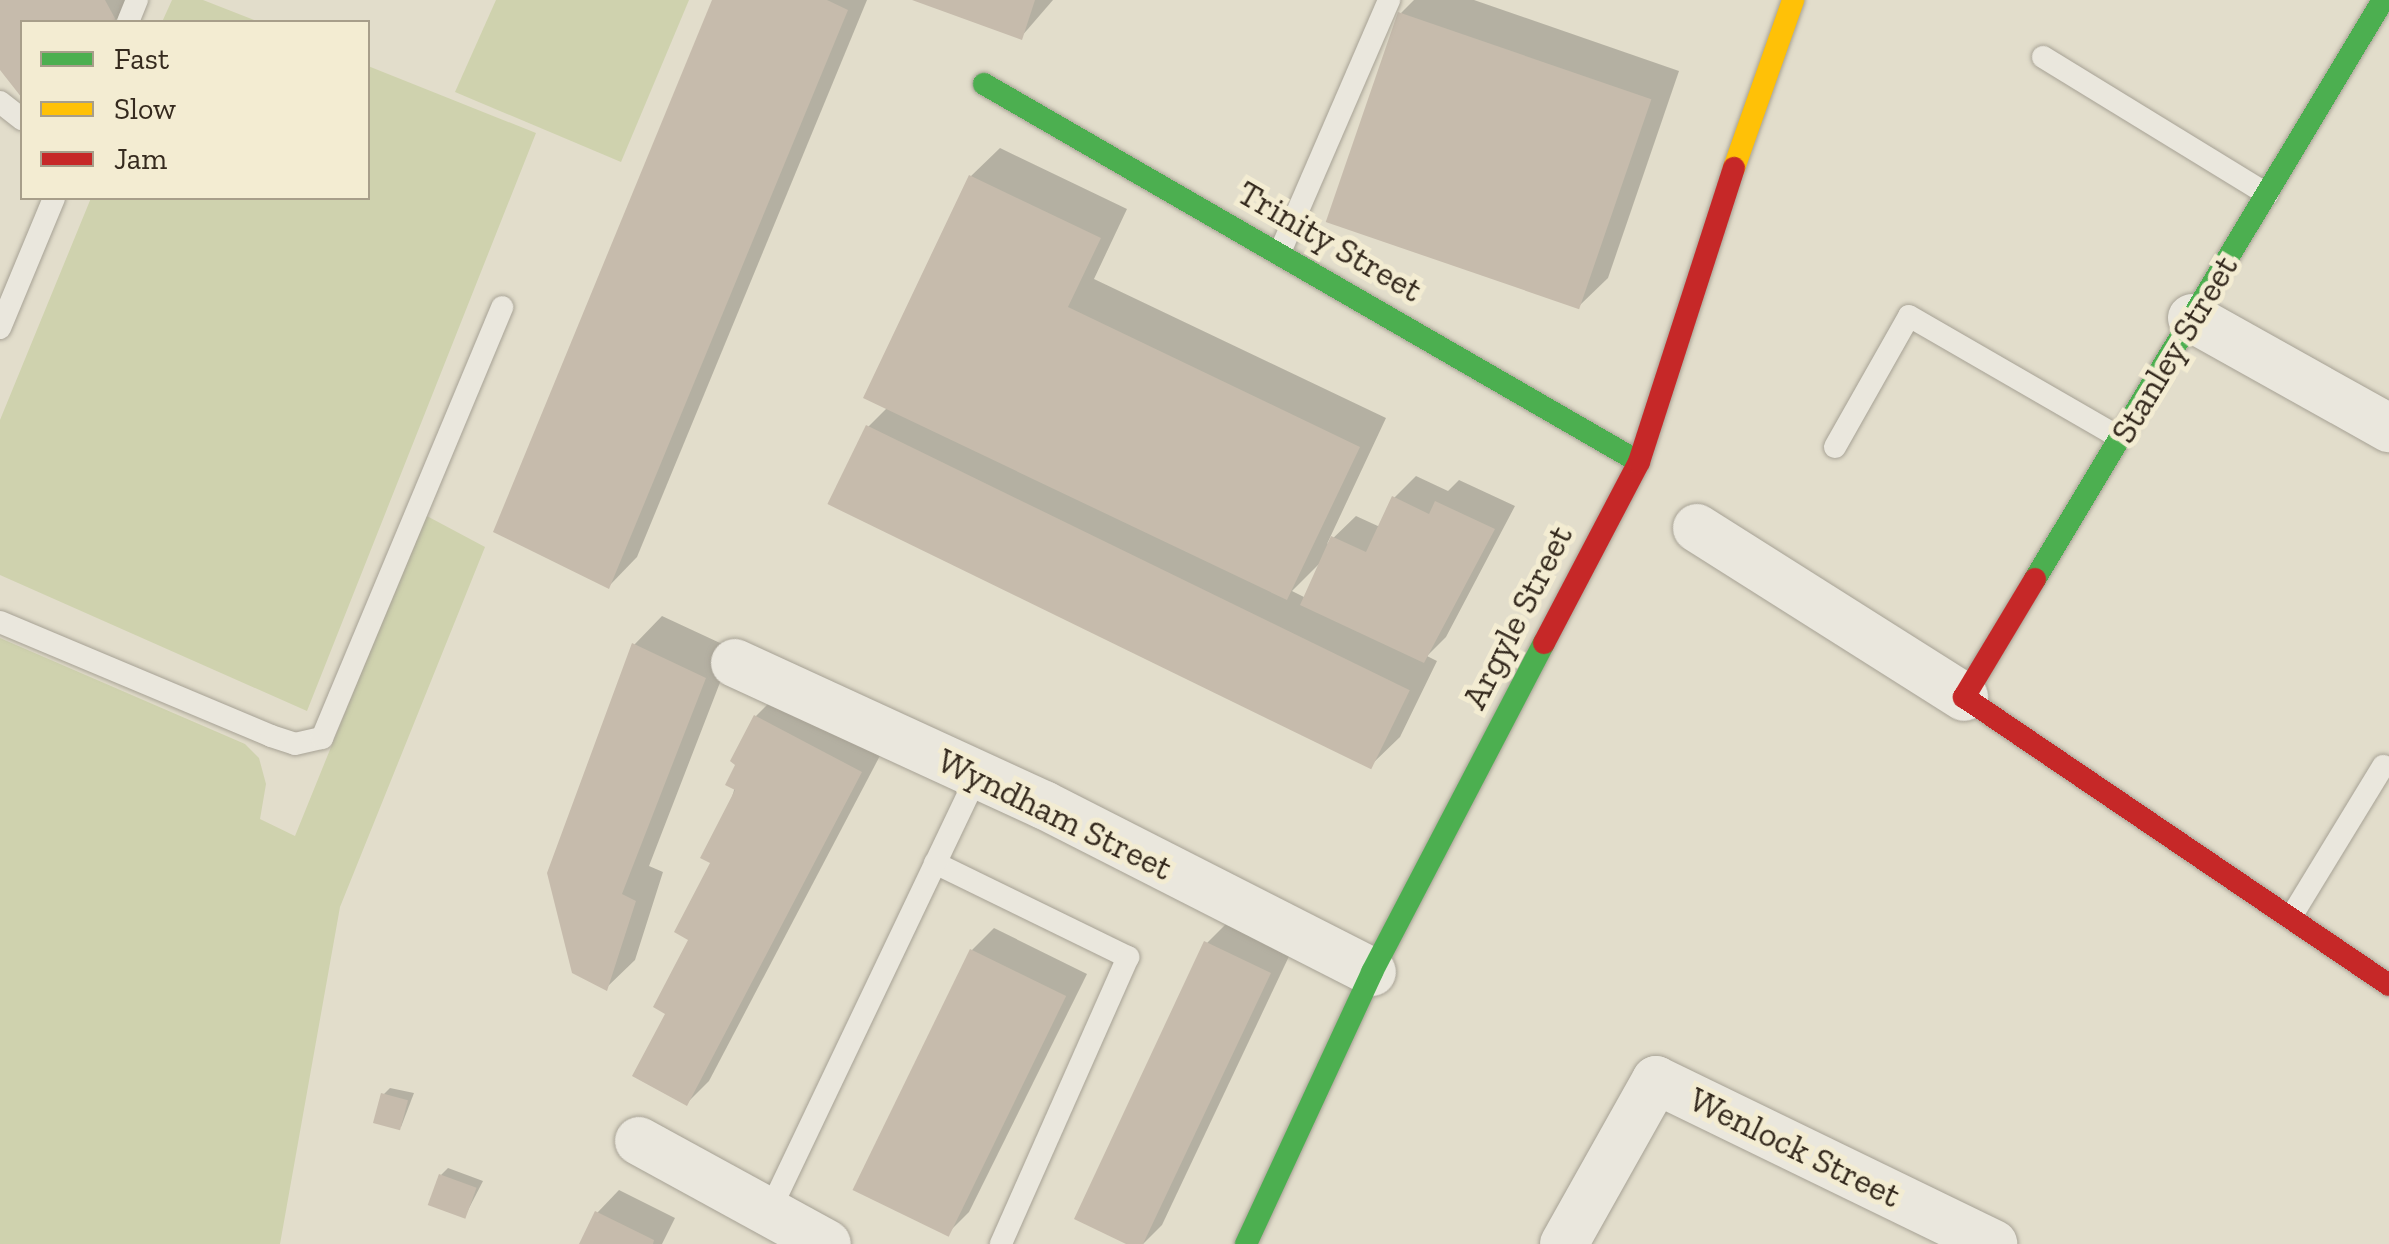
<!DOCTYPE html>
<style>
body{margin:0}
#map{position:relative;width:2389px;height:1244px;overflow:hidden;background:#e2ddcb;font-family:"Zilla Slab",serif}
div>[style]{position:absolute}
[style*='--x']{left:calc(var(--x)*1px);top:calc(var(--y)*1px);width:calc(var(--w)*1px);rotate:calc(var(--a)*1deg)}
.green>*{inset:0;background:#cfd2ae}
.shadow>*{inset:0;background:#0003}
.building>*{inset:0;background:#c6bbac;transform-origin:0 0}
.roads{filter:drop-shadow(0 0 2px #a7a295) drop-shadow(0 0 2px #a7a295)}
.lane>*{height:22px;margin:-11px;padding:0 11px;transform-origin:11px;border-radius:11px;background:#eae7dd}
.street>*{height:48px;margin:-24px;padding:0 24px;transform-origin:24px;border-radius:24px;background:#eae7dd}
.fast>*{height:22px;margin:-11px;padding:0 11px;transform-origin:11px;border-radius:11px;background:#4caf50}
.slow>*{height:22px;margin:-11px;padding:0 11px;transform-origin:11px;border-radius:11px;background:#ffc107}
.jam>*{height:22px;margin:-11px;padding:0 11px;transform-origin:11px;border-radius:11px;background:#c62828}
span{translate:-50% -50%;white-space:nowrap;text-align:center;line-height:1.15;-webkit-text-stroke:10px #f3ecd2;paint-order:stroke}
.street-label{font-size:35px;color:#352a1e}
.legend{position:absolute;left:20px;top:20px;width:350px;height:180px;box-sizing:border-box;background:#f3ecd2;border:2px solid #a79e8a;margin:0;padding:12px 18px;list-style:none;font-size:30px;color:#352a1e}
.legend li{display:flex;align-items:center;gap:20px;height:50px}
.legend b{width:50px;border:2px solid #a79e8a}
</style>
<div id="map">
<div class="green">
<i style="clip-path:polygon(172px 0,203px 0,259px 22px,162px 22px)"></i>
<i style="clip-path:polygon(496px 0,689px 0,621px 162px,455px 92px)"></i>
<i style="clip-path:polygon(368px 66px,536px 133px,307px 711px,0 575px,0 420px,91px 198px,368px 198px)"></i>
<i style="clip-path:polygon(425px 515px,485px 547px,340px 907px,280px 1244px,0 1244px,0 638px,245px 744px,259px 758px,266px 784px,260px 819px,295px 836px)"></i>
</div>
<div class="shadow">
<i style="clip-path:polygon(0 0,135px 0,114px 22px,22px 22px,22px 94px,0 66px)"></i>
<i style="clip-path:polygon(714px 0,867px 0,637px 557px,609px 586px)"></i>
<i style="clip-path:polygon(917px 0,1053px 0,1021px 37px)"></i>
<i style="clip-path:polygon(1414px 0,1474px 0,1679px 71px,1608px 278px,1579px 306px,1401px 13px)"></i>
<i style="clip-path:polygon(evenodd,1000px 148px,1127px 209px,1094px 279px,1386px 418px,1327px 544px,1356px 516px,1380px 527px,1394px 498px,1416px 476px,1448px 491px,1459px 480px,1515px 506px,1446px 637px,1427px 656px,1437px 661px,1400px 737px,1371px 765px,868px 427px,888px 407px,971px 176px,1000px 148px,1322px 561px,1306px 598px,1292px 591px,1322px 561px)"></i>
<i style="clip-path:polygon(662px 616px,733px 649px,649px 866px,663px 872px,635px 960px,606px 988px,634px 645px)"></i>
<i style="clip-path:polygon(778px 694px,883px 750px,709px 1081px,687px 1103px,668px 1013px,756px 716px)"></i>
<i style="clip-path:polygon(1229px 921px,1292px 950px,1162px 1225px,1143px 1244px,1132px 1244px,1207px 943px)"></i>
<i style="clip-path:polygon(994px 928px,1087px 974px,969px 1212px,947px 1234px,972px 950px)"></i>
<i style="clip-path:polygon(390px 1088px,414px 1093px,401px 1127px,383px 1095px)"></i>
<i style="clip-path:polygon(448px 1168px,483px 1181px,465px 1216px,441px 1175px)"></i>
<i style="clip-path:polygon(619px 1190px,675px 1218px,662px 1244px,582px 1244px,597px 1213px)"></i>
</div>
<div class="building">
<i style="clip-path:polygon(0 0,105px 0,117px 22px,22px 22px,22px 98px,0 70px)"></i>
<i style="clip-path:polygon(712px 0,827px 0,848px 10px,609px 589px,493px 532px)"></i>
<i style="clip-path:polygon(912px 0,1035px 0,1022px 40px)"></i>
<i style="left:1398px;top:12px;width:268px;height:222px;rotate:19deg"></i>
<i style="clip-path:polygon(969px 175px,1101px 238px,1068px 307px,1360px 447px,1287px 600px,863px 398px)"></i>
<i style="left:866px;top:425px;width:605px;height:88px;rotate:26deg"></i>
<i style="clip-path:polygon(1392px 496px,1429px 514px,1435px 501px,1495px 529px,1424px 663px,1300px 605px,1331px 536px,1366px 552px)"></i>
<i style="clip-path:polygon(632px 643px,706px 678px,622px 894px,636px 901px,607px 991px,572px 973px,547px 873px)"></i>
<i style="clip-path:polygon(754px 715px,862px 772px,687px 1106px,632px 1076px,665px 1014px,653px 1007px,688px 940px,674px 932px,710px 863px,700px 858px,735px 790px,725px 785px,735px 765px,730px 761px)"></i>
<i style="clip-path:polygon(1204px 941px,1271px 973px,1143px 1244px,1126px 1244px,1074px 1219px)"></i>
<i style="left:970px;top:949px;width:107px;height:268px;rotate:26deg"></i>
<i style="left:381px;top:1093px;width:28px;height:31px;rotate:15deg"></i>
<i style="left:439px;top:1174px;width:40px;height:33px;rotate:20deg"></i>
<i style="clip-path:polygon(595px 1211px,654px 1240px,653px 1244px,579px 1244px)"></i>
</div>
<div class="roads">
<div class="lane">
<i style="--x:128;--y:22;--w:24;--a:-68"></i>
<i style="--x:2043;--y:57;--w:263;--a:31.5"></i>
<i style="--x:0;--y:102;--w:28;--a:38"></i>
<i style="--x:1280;--y:252;--w:275;--a:-66.6"></i>
<i style="--x:0;--y:328;--w:141;--a:-67.4"></i>
<i style="--x:1835;--y:447;--w:150;--a:-60.5"></i>
<i style="--x:1909;--y:316;--w:244;--a:30"></i>
<i style="--x:0;--y:622;--w:294;--a:22.8"></i>
<i style="--x:271;--y:736;--w:25;--a:18"></i>
<i style="--x:295;--y:744;--w:28;--a:-13"></i>
<i style="--x:322;--y:738;--w:467;--a:-67.3"></i>
<i style="--x:935;--y:863;--w:215;--a:26"></i>
<i style="--x:1128;--y:957;--w:314;--a:113.9"></i>
<i style="--x:2291;--y:917;--w:177;--a:-58.6"></i>
<i style="--x:769;--y:1212;--w:484;--a:-64.5"></i>
</div>
<div class="street">
<i style="--x:2192;--y:318;--w:226;--a:29.2"></i>
<i style="--x:1697;--y:528;--w:316;--a:32.3"></i>
<i style="--x:735;--y:663;--w:340;--a:24.7"></i>
<i style="--x:1044;--y:805;--w:368;--a:27"></i>
<i style="--x:639;--y:1141;--w:214;--a:28.7"></i>
<i style="--x:1564;--y:1244;--w:188;--a:-60.7"></i>
<i style="--x:1656;--y:1080;--w:375;--a:25.9"></i>
</div>
<div class="fast">
<i style="--x:984;--y:84;--w:756;--a:29.99"></i>
<i style="--x:2035;--y:579;--w:676;--a:-58.99"></i>
<i style="--x:1246;--y:1244;--w:300;--a:-65.1"></i>
<i style="--x:1372;--y:972;--w:371;--a:-62.4"></i>
</div>
<div class="slow">
<i style="--x:1734;--y:168;--w:178;--a:-70.6"></i>
</div>
<div class="jam">
<i style="--x:2035;--y:579;--w:138;--a:121"></i>
<i style="--x:1964;--y:697;--w:513;--a:34.12"></i>
<i style="--x:1544;--y:643;--w:204;--a:-62.3"></i>
<i style="--x:1639;--y:462;--w:309;--a:-72.1"></i>
</div>
</div>
<div class="street-label">
<span style="left:1330px;top:241px;rotate:30deg">Trinity Street</span>
<span style="left:2174px;top:349px;rotate:-59deg">Stanley Street</span>
<span style="left:1517px;top:617px;rotate:-63deg">Argyle Street</span>
<span style="left:1055px;top:814px;rotate:26deg">Wyndham Street</span>
<span style="left:1795px;top:1147px;rotate:26deg">Wenlock Street</span>
</div>
<ul class="legend">
<li><b style="height:12px;background:#4caf50"></b>Fast</li>
<li><b style="height:12px;background:#ffc107"></b>Slow</li>
<li><b style="height:12px;background:#c62828"></b>Jam</li>
</ul>
</div>
